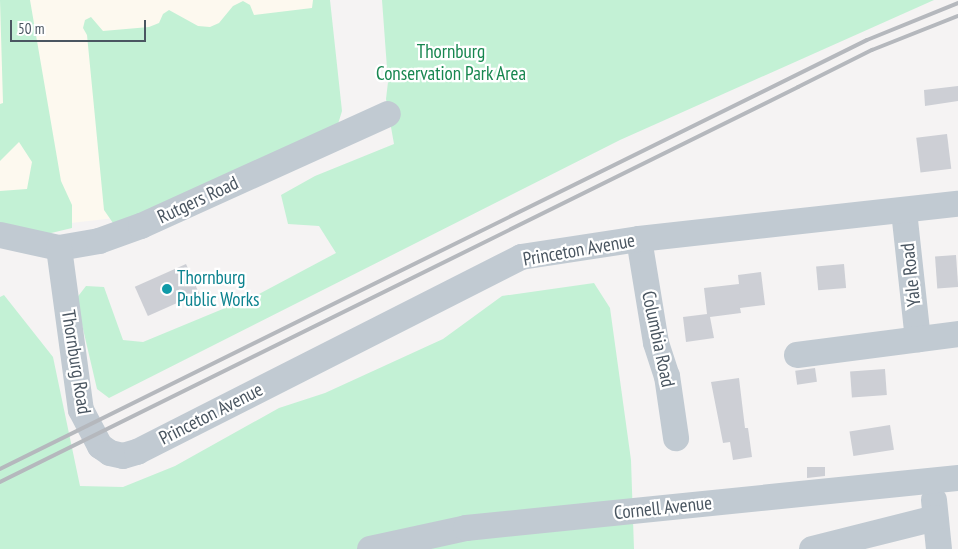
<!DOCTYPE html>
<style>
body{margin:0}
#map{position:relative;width:958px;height:549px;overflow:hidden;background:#f5f3f3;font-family:"PT Sans Narrow",sans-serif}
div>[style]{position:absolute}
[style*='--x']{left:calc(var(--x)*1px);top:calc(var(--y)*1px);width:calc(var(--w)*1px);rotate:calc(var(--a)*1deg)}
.commercial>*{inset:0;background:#fdf9ef}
.green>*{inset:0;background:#c3f1d5}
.building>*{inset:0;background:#cdcfd5;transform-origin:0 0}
.minor>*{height:26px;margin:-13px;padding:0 13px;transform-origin:13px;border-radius:13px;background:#c1cad2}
.rail>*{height:4px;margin:-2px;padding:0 2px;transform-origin:2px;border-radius:2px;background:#b5b8bd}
.dots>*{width:14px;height:14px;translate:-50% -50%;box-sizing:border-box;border:2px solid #fff;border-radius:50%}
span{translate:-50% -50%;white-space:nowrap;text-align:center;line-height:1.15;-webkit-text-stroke:4.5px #fff;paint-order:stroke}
.park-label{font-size:19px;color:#17864f}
.street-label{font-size:19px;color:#4a5661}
.culture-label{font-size:19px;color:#0d838f}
.left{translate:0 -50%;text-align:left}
.scale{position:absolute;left:10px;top:20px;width:136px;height:22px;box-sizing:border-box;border:2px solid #4a5661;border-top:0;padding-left:6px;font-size:15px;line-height:18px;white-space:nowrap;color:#4a5661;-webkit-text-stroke:4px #fff;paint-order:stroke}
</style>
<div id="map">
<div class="commercial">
<i style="clip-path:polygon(0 0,327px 0,115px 218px,62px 224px,0 212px)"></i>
</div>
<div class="green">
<i style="clip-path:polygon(0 0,30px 0,61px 181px,72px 205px,72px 228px,47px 234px,0 225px,0 191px,27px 189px,32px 162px,19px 142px,0 161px,0 104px,3px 103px)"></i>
<i style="clip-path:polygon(313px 0,330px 0,342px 111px,338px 124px,120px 225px,113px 223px,104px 210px,87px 35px,83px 28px,85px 20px,91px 17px,103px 31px,149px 27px,159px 23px,163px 14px,169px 10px,198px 26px,210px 27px,219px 23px,233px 6px,243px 1px,250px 5px,254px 15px,312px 8px)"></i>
<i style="clip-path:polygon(382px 0,934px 0,620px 140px,109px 398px,97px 389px,76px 299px,86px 286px,104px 287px,123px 340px,143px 342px,259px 294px,336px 253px,319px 226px,288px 224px,281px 195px,315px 176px,394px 144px,386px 99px,388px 82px)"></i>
<i style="clip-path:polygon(594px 283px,610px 308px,631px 460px,634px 549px,0 549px,0 297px,4px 295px,53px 357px,80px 486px,123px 487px,175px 466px,279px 408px,325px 393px,443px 339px,502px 296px)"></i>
</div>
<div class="building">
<i style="clip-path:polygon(958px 86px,958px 101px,925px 106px,924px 90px)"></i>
<i style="left:947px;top:134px;width:35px;height:31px;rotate:83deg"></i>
<i style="left:956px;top:255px;width:32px;height:21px;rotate:86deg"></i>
<i style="left:186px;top:264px;width:32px;height:56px;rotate:66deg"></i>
<i style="left:844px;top:264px;width:24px;height:28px;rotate:85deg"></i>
<i style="clip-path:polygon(761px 272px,765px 305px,740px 308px,741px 313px,710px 317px,714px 338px,686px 342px,683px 317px,707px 314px,704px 288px,739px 284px,738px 275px)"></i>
<i style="left:815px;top:368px;width:14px;height:20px;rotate:82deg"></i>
<i style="left:885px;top:369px;width:26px;height:35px;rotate:86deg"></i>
<i style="clip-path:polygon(739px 378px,745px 428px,748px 428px,752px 457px,733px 460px,730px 442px,723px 443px,711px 382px)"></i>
<i style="left:890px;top:425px;width:25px;height:41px;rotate:81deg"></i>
<i style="clip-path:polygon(807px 467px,825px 467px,825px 476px,807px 478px)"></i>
</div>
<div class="minor">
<i style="--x:904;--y:211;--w:129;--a:83.8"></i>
<i style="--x:0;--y:235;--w:60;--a:12.4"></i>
<i style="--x:59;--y:248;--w:41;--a:-9.9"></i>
<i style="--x:99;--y:241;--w:45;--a:-19.7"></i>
<i style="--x:141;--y:226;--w:271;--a:-24.4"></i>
<i style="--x:639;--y:239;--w:105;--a:80.7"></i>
<i style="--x:656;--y:343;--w:35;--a:72"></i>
<i style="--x:667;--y:376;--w:63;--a:81.7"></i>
<i style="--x:59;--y:248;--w:163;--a:82.3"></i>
<i style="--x:81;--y:410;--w:41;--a:62.2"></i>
<i style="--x:100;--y:446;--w:12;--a:35"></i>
<i style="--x:110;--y:453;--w:13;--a:13"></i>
<i style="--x:123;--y:456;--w:15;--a:-16"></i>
<i style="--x:137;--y:452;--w:431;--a:-26.9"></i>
<i style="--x:521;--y:257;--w:119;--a:-8.7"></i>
<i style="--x:639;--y:239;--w:321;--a:-6.3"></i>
<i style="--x:797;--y:355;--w:162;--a:-7.4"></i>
<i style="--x:934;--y:500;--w:49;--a:84.2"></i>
<i style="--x:370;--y:549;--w:98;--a:-12.3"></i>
<i style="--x:466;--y:528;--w:495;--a:-5.8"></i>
<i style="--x:812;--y:549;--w:127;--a:-14.1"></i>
</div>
<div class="rail">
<i style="--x:0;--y:469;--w:967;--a:-26.33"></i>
<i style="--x:867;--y:40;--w:98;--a:-22.1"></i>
<i style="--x:0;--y:482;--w:890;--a:-26.33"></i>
<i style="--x:798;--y:87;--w:83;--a:-26.6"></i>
<i style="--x:872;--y:50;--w:92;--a:-21.6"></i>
</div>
<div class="dots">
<i style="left:167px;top:289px;background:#0f9aa8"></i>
</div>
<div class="park-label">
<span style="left:451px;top:63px">Thornburg<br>Conservation Park Area</span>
</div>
<div class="street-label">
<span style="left:198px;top:200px;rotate:-25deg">Rutgers Road</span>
<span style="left:579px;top:250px;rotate:-10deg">Princeton Avenue</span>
<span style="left:911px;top:275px;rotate:-96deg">Yale Road</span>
<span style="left:658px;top:339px;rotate:78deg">Columbia Road</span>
<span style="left:76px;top:362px;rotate:81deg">Thornburg Road</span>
<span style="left:211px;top:414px;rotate:-27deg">Princeton Avenue</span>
<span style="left:663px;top:508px;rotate:-6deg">Cornell Avenue</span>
</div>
<div class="culture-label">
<span class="left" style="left:177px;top:289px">Thornburg<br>Public Works</span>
</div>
<div class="scale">50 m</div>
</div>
